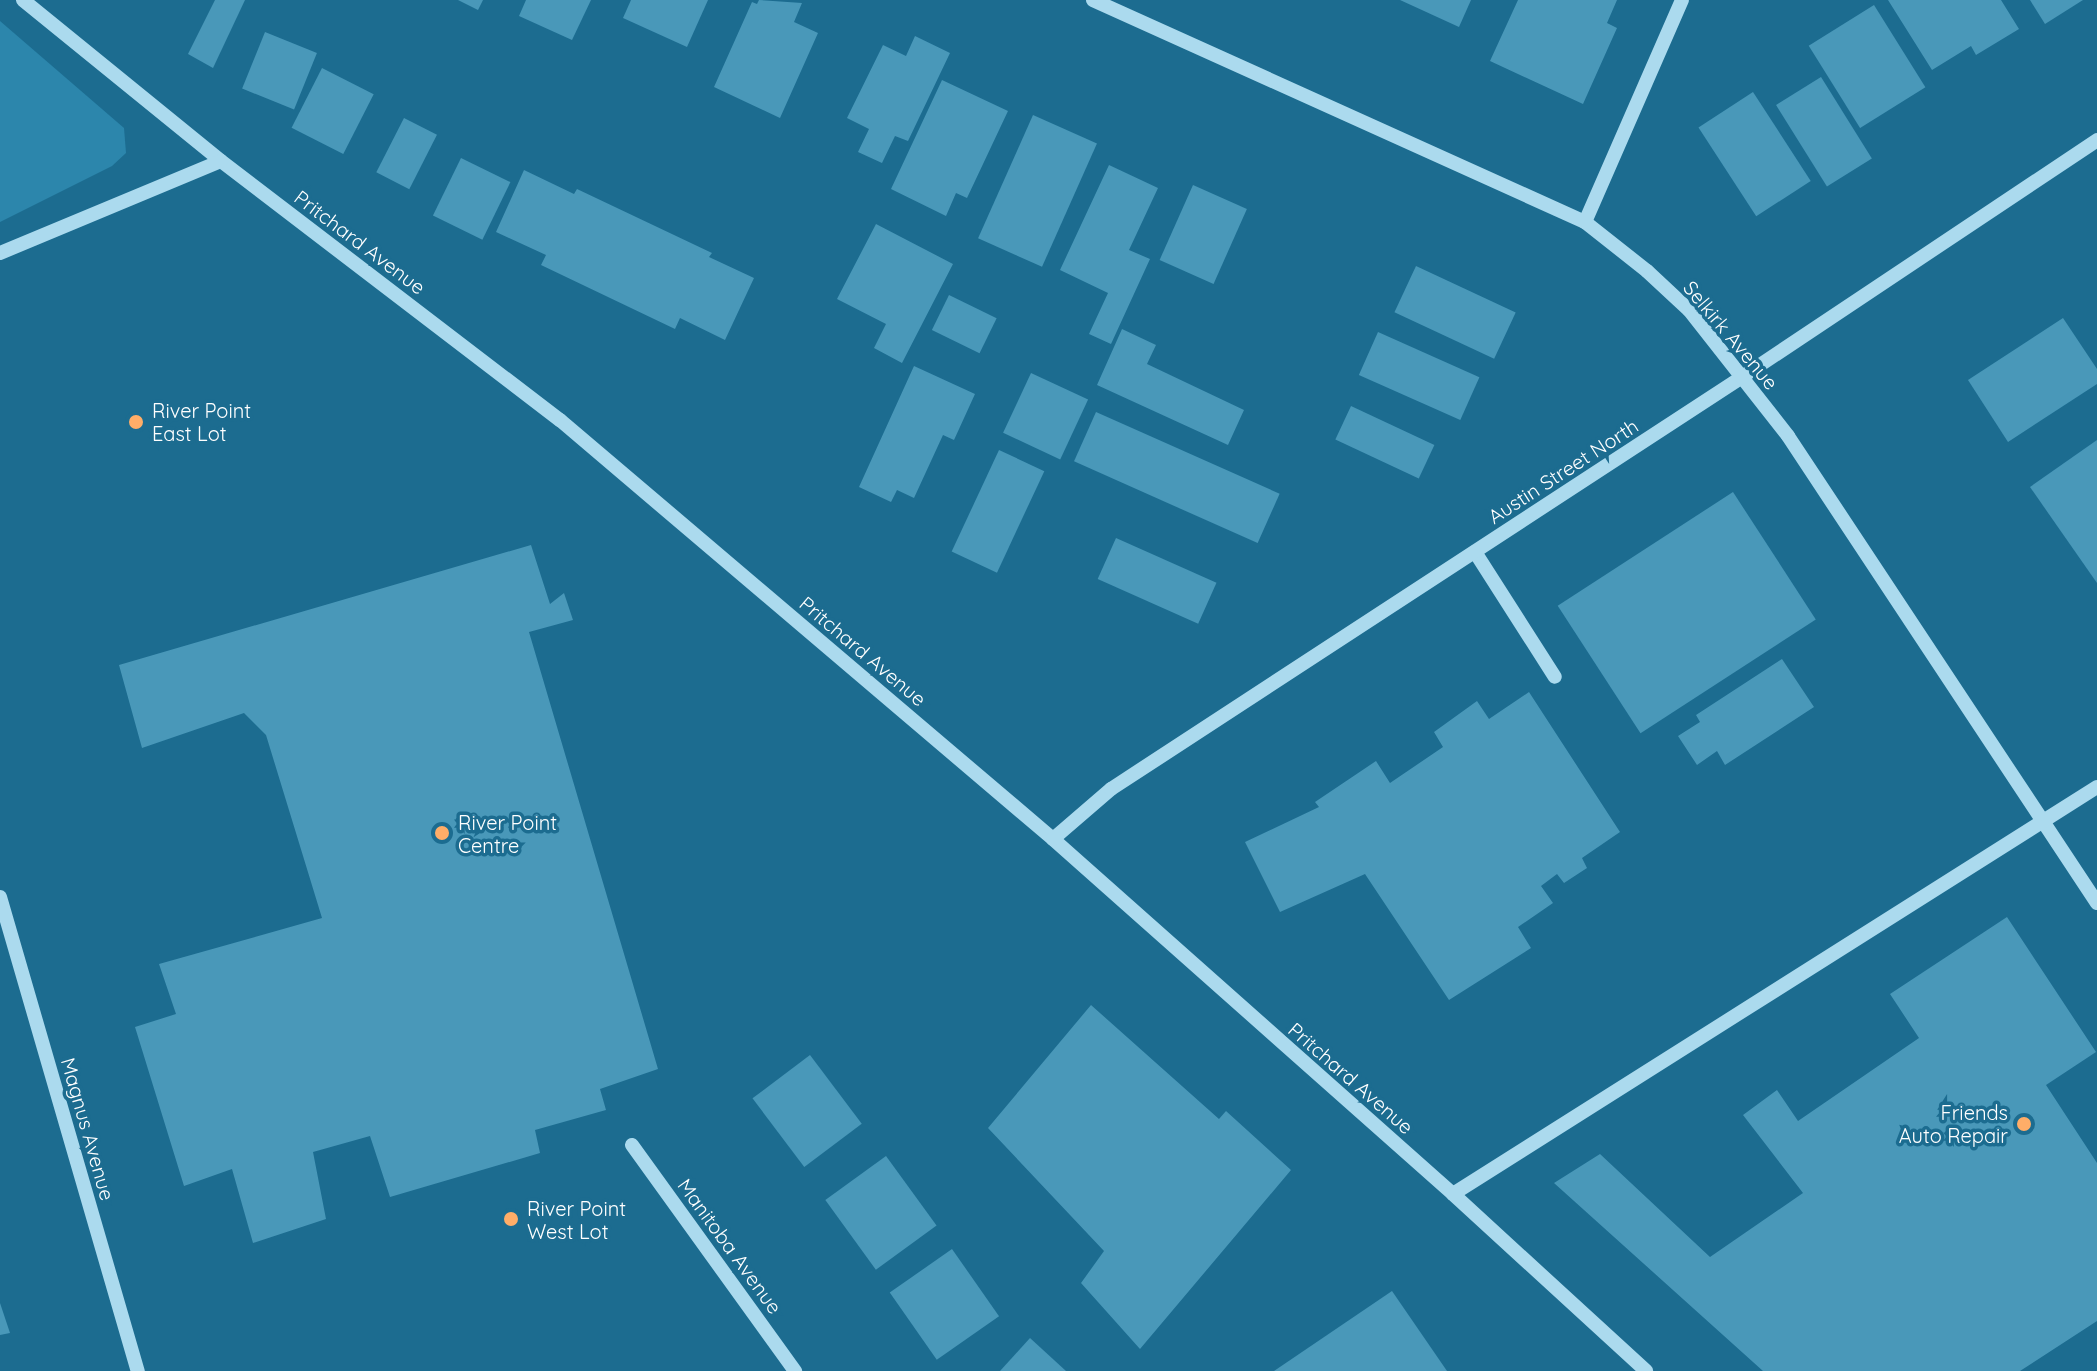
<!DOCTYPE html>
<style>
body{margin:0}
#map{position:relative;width:2097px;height:1371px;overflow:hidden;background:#1c6c90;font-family:Quicksand,sans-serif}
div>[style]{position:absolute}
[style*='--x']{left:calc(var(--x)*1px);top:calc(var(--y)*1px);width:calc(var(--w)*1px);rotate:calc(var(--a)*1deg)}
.green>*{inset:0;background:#2c86ac}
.building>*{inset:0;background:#4998b9;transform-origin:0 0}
.minor>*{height:14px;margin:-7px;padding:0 7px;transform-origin:7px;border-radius:7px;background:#abdaee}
.dots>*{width:22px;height:22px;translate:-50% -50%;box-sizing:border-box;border:4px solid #1c6c90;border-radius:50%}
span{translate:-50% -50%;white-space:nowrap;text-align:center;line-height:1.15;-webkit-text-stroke:7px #1c6c90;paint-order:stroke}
.street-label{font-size:20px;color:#fff}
.poi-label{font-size:20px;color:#fff}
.left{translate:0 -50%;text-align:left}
.right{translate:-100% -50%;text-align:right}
</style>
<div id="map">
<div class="green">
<i style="clip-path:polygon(0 21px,124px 128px,126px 153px,112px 166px,0 222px)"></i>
</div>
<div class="building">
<i style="clip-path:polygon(215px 0,245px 0,213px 68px,188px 54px)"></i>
<i style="clip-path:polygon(458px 0,483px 0,478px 10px)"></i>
<i style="clip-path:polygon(526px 0,591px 0,572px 40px,519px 16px)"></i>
<i style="clip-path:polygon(631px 0,708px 0,687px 47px,623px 18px)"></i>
<i style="clip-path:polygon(759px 0,802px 3px,794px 22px,818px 33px,780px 118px,714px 87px,752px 2px,757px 4px)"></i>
<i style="clip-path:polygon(1400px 0,1471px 0,1459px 27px)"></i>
<i style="clip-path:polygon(1518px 0,1617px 0,1607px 23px,1617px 28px,1583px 104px,1490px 61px)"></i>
<i style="clip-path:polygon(1888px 0,2001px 0,2019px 29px,1976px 55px,1971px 46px,1932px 70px)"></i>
<i style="clip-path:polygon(2030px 0,2083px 0,2045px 24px)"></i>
<i style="left:1874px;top:5px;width:97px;height:77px;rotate:58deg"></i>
<i style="left:265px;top:32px;width:56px;height:61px;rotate:22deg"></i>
<i style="clip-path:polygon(915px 36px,950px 53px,908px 141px,895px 136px,882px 163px,858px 152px,869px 129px,847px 118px,883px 45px,906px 56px)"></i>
<i style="left:322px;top:68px;width:58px;height:67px;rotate:27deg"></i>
<i style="left:1821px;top:77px;width:96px;height:53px;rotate:58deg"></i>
<i style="clip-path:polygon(942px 80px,1008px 111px,967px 198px,956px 193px,946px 216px,891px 189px)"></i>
<i style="left:1753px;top:92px;width:106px;height:65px;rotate:57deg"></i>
<i style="left:1033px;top:115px;width:70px;height:135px;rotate:24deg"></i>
<i style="left:404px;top:118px;width:37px;height:61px;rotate:27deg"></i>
<i style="left:461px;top:158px;width:55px;height:64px;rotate:26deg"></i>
<i style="clip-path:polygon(1109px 165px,1158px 188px,1129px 250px,1150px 259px,1111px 344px,1089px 334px,1108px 293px,1060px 270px)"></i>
<i style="clip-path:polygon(524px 170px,574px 194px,577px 189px,712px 253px,709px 257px,754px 278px,725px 340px,680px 318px,675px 329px,541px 265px,546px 255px,496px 232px)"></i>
<i style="left:1193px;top:185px;width:59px;height:82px;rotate:24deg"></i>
<i style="clip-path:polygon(876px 224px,953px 264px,902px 363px,874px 348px,886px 324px,837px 299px)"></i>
<i style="left:1416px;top:266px;width:110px;height:51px;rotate:25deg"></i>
<i style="left:949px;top:295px;width:53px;height:39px;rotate:26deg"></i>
<i style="clip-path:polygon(2063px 318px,2097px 369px,2097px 384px,2008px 442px,1968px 380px)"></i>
<i style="clip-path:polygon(1122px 329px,1156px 345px,1147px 364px,1244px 410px,1228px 445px,1097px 385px)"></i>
<i style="left:1378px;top:332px;width:111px;height:47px;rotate:24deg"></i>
<i style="clip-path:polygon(914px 366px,975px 394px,954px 440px,943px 435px,914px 498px,897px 490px,891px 502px,859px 487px)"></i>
<i style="left:1031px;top:373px;width:63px;height:66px;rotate:25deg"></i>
<i style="left:1351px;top:406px;width:92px;height:37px;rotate:25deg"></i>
<i style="left:1096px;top:412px;width:201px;height:54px;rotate:24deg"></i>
<i style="clip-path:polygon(2097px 440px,2097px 583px,2030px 487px)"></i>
<i style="left:999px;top:450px;width:50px;height:112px;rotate:25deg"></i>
<i style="left:1733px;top:492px;width:152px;height:209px;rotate:57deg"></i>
<i style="left:1116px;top:538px;width:110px;height:45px;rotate:24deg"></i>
<i style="clip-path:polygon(531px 545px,550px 604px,564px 593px,573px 620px,529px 632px,658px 1069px,600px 1089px,606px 1110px,535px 1130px,540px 1153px,390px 1197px,370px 1136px,313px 1152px,326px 1219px,253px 1243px,232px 1169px,184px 1186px,135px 1027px,176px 1014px,159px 964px,322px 918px,266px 735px,244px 713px,142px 748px,119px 665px)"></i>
<i style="clip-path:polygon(1782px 659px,1814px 707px,1725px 765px,1717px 751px,1697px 765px,1678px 736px,1700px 722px,1696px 715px)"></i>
<i style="clip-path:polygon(1529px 692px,1620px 832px,1582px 858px,1587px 868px,1564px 883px,1557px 874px,1541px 886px,1553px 903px,1518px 927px,1531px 948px,1449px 1000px,1365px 874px,1280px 912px,1245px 842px,1319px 807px,1315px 802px,1376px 761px,1390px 783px,1443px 747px,1434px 732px,1477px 701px,1489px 719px)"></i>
<i style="clip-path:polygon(2007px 917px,2096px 1052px,2046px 1085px,2097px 1163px,2097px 1321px,2020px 1371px,1763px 1371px,1554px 1183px,1600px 1154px,1710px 1257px,1803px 1193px,1743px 1115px,1777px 1090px,1798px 1121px,1919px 1038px,1890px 994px)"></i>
<i style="clip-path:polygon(1091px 1005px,1219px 1119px,1226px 1111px,1291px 1170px,1140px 1349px,1081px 1283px,1104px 1251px,988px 1128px)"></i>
<i style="left:810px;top:1055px;width:86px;height:72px;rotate:53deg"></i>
<i style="left:886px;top:1156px;width:86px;height:75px;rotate:54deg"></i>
<i style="left:952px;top:1249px;width:82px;height:76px;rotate:55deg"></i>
<i style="clip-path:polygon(1392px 1291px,1447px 1371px,1274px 1371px)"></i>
<i style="clip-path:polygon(0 1303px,10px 1333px,0 1335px)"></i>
<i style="clip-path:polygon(1030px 1338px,1066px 1371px,1000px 1371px)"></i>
</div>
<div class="minor">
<i style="--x:23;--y:0;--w:255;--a:39.1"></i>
<i style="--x:221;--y:161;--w:427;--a:37.4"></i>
<i style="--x:560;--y:420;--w:647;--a:40.36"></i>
<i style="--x:1053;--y:839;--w:535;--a:41.59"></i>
<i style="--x:1453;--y:1194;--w:262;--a:42.5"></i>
<i style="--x:1093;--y:0;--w:540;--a:24.29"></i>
<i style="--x:1585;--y:222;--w:79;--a:38.3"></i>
<i style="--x:1647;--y:271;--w:57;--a:42.9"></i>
<i style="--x:1689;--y:310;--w:160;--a:51.8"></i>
<i style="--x:1788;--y:436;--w:560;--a:56.51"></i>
<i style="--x:1585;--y:222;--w:242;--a:-66.4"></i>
<i style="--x:0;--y:253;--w:239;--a:-22.6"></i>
<i style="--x:1475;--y:552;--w:148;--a:57.4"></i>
<i style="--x:1053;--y:839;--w:77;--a:-40.8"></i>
<i style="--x:1111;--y:789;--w:754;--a:-33.14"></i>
<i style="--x:1742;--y:377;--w:427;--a:-33.7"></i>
<i style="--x:0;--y:897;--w:494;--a:73.8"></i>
<i style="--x:632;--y:1145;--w:279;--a:54.2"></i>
<i style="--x:1453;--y:1194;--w:762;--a:-32.29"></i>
</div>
<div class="dots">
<i style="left:136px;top:422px;background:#ffad68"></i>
<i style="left:442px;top:833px;background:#ffad68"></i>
<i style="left:2024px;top:1124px;background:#ffad68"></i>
<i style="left:511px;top:1219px;background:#ffad68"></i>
</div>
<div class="street-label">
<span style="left:360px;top:242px;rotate:37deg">Pritchard Avenue</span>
<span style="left:1731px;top:335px;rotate:50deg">Selkirk Avenue</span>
<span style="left:1563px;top:471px;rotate:-33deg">Austin Street North</span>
<span style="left:863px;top:651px;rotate:40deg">Pritchard Avenue</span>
<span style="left:1351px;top:1078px;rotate:41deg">Pritchard Avenue</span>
<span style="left:88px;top:1129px;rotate:74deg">Magnus Avenue</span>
<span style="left:730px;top:1246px;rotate:54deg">Manitoba Avenue</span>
</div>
<div class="poi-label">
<span class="left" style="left:152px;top:422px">River Point<br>East Lot</span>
<span class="left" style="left:458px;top:834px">River Point<br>Centre</span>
<span class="right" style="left:2008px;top:1124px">Friends<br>Auto Repair</span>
<span class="left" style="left:527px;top:1220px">River Point<br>West Lot</span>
</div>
</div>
